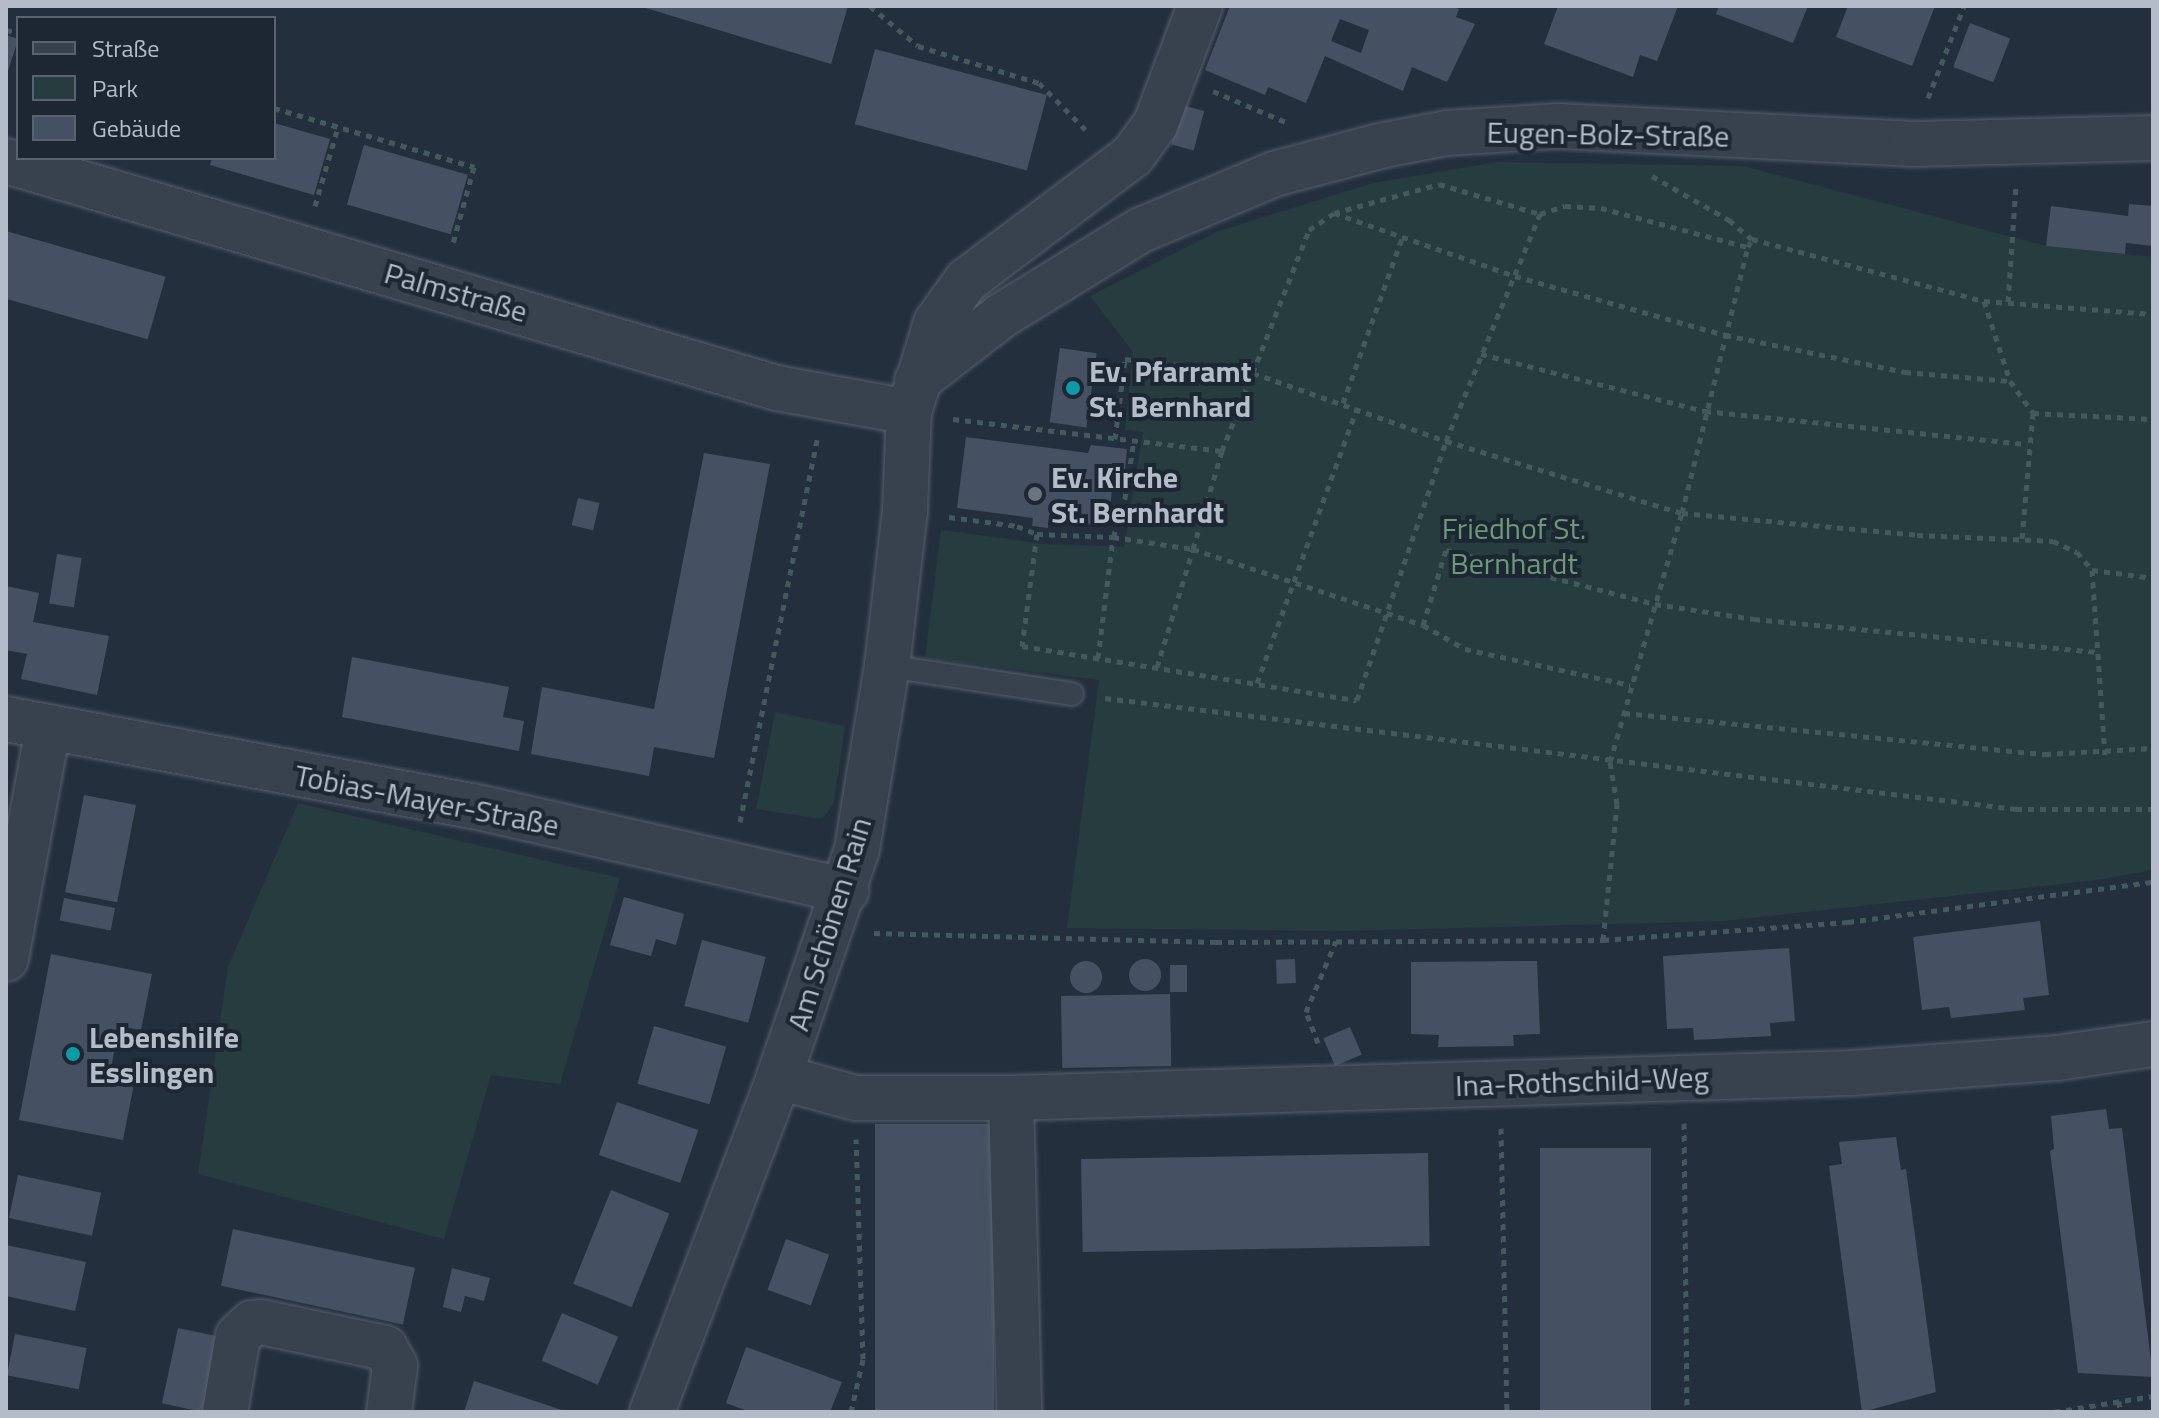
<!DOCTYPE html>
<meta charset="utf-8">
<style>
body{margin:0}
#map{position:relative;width:2159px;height:1418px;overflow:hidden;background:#242f3e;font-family:"Titillium Web",sans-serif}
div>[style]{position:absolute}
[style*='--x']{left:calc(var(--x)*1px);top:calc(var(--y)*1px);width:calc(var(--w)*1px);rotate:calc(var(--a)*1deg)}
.green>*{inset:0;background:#263c3f}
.building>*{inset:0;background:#455162;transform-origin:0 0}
.round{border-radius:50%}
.path>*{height:5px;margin-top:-2.5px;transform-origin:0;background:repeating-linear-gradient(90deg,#44595c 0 6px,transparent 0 12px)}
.roads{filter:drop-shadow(0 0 2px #565f6c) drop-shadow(0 0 2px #565f6c)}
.lane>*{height:22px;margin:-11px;padding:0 11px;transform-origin:11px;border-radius:11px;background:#38414e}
.street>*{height:44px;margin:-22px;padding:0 22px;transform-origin:22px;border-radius:22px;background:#38414e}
.dots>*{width:22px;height:22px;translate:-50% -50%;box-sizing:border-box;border:4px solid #1d2633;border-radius:50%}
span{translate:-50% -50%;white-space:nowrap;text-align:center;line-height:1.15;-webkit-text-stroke:8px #1d2633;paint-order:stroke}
.street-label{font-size:30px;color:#b4bcc9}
.poi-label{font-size:30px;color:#b4bcc9;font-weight:700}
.left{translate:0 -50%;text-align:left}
.park-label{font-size:30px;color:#6b9a76}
.frame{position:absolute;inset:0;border:8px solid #b4bcc9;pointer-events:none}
.legend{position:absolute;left:16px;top:16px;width:260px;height:144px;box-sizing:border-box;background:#1d2633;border:2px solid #59626f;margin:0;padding:10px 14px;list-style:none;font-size:24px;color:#b4bcc9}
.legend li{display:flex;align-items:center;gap:16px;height:40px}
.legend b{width:40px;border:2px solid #59626f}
</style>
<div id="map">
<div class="green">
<i style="clip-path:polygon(1497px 162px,1743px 166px,2046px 246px,2153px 257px,2153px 870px,2097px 880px,1724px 921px,1341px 931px,1067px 928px,1099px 680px,925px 658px,941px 530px,1045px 544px,1124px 547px,1143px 432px,1125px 430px,1133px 352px,1090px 296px,1219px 231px,1373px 183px)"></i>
<i style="clip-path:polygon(775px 712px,845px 726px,834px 803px,822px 819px,756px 809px)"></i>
<i style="clip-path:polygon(298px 803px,620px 878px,560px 1084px,491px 1075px,444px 1239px,198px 1174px,228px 967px)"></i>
</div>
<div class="building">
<i style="clip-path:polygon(639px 6px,848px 6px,831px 64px)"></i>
<i style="clip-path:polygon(evenodd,1230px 6px,1452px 6px,1459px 9px,1456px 17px,1475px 24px,1447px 82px,1412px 67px,1403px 91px,1325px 56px,1306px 103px,1268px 87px,1265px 95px,1205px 70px,1230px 6px,1340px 19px,1369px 30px,1361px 53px,1331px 41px,1340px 19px)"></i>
<i style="clip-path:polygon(1558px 6px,1678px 6px,1657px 61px,1640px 55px,1633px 77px,1544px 44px)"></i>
<i style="clip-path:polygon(1719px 6px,1808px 6px,1793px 43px,1716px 14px)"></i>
<i style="clip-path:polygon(1848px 6px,1935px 6px,1912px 66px,1836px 37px)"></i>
<i style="left:1970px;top:23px;width:43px;height:47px;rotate:21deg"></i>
<i style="left:6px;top:35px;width:13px;height:70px;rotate:18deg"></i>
<i style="left:875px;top:49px;width:178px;height:78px;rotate:15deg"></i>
<i style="left:1182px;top:105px;width:23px;height:41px;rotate:15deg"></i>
<i style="clip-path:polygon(274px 123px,330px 139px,314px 195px,210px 165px,212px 158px,274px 158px)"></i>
<i style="left:364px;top:145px;width:108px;height:62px;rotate:16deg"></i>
<i style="clip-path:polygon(2129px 204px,2153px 206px,2153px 246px,2126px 243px,2125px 254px,2046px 246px,2051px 206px,2128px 216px)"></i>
<i style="left:6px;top:231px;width:166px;height:65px;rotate:16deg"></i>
<i style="left:1060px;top:348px;width:37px;height:75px;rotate:8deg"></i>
<i style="clip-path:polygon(966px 437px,1088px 453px,1091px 445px,1127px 449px,1124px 480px,1113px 479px,1110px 509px,1101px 507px,1099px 525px,1049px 519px,1048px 528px,1032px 526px,1033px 518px,957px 508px)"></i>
<i style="clip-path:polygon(704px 453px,770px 464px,714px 758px,654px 747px,649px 776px,531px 754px,542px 687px,654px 709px)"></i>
<i style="left:578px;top:498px;width:22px;height:28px;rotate:13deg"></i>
<i style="left:57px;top:554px;width:25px;height:50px;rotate:9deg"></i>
<i style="clip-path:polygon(6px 586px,39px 593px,33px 622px,109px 636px,97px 695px,21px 679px,27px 654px,6px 650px)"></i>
<i style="clip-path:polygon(352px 657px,509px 687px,503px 717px,524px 721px,519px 751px,342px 717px)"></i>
<i style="left:84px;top:795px;width:53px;height:99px;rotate:11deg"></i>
<i style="clip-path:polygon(624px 897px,684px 914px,676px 945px,656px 939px,651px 956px,610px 945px)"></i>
<i style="left:64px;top:898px;width:52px;height:23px;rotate:11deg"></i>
<i style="clip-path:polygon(2040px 921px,2049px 995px,2023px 998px,2025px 1010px,1951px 1018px,1949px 1007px,1922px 1010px,1913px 937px)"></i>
<i style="left:702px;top:940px;width:66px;height:68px;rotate:15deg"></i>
<i style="clip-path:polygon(1789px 948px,1795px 1021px,1770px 1023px,1771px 1036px,1694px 1040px,1693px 1028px,1667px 1029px,1663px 956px)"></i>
<i style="clip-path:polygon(51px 954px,152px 974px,141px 1030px,119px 1026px,109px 1079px,134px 1084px,123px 1140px,19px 1120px)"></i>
<i style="left:1295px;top:959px;width:24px;height:19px;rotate:88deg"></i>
<i class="round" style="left:1129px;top:959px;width:32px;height:32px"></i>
<i style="clip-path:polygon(1537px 961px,1540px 1034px,1513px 1035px,1514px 1046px,1438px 1047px,1439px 1035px,1411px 1034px,1411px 962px)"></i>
<i class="round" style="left:1070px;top:961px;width:32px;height:32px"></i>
<i style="left:1170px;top:965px;width:17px;height:27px"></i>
<i style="left:1170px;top:994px;width:72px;height:109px;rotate:89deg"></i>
<i style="left:654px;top:1026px;width:75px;height:60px;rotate:16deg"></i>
<i style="left:1350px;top:1027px;width:30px;height:29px;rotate:67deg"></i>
<i style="left:617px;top:1102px;width:86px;height:56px;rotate:19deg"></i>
<i style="clip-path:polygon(2106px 1109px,2109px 1129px,2122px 1128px,2153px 1377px,2078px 1373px,2050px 1151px,2054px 1149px,2051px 1116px)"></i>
<i style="left:875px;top:1124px;width:119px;height:288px"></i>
<i style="clip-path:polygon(1896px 1137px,1901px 1170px,1906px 1169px,1936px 1392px,1862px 1412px,1829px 1166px,1842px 1164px,1839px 1142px)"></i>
<i style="left:1651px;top:1148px;width:264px;height:111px;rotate:90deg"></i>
<i style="left:1428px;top:1153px;width:93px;height:347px;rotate:89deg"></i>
<i style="left:18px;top:1175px;width:85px;height:44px;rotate:12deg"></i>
<i style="left:611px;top:1190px;width:63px;height:101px;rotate:22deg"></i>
<i style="left:233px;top:1229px;width:186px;height:58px;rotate:12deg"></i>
<i style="left:786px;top:1239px;width:46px;height:54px;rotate:20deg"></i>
<i style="clip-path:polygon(6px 1245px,86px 1262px,75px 1311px,6px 1296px)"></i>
<i style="clip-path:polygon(452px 1268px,490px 1278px,484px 1301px,465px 1296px,461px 1312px,443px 1307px)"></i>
<i style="left:562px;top:1313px;width:61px;height:52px;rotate:23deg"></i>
<i style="left:178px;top:1328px;width:52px;height:77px;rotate:12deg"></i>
<i style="left:15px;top:1334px;width:73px;height:42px;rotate:11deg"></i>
<i style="clip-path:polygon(746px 1347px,842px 1382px,830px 1412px,750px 1412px,726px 1403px)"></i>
<i style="clip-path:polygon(474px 1381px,565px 1411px,565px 1412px,464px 1412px)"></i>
</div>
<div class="path">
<i style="--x:870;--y:6;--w:62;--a:39.8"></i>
<i style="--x:918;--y:46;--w:127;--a:17"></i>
<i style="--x:1039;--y:83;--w:72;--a:45"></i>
<i style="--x:6;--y:30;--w:12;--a:14"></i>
<i style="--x:1213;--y:91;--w:82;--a:23.1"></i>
<i style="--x:1928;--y:98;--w:99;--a:-68.6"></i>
<i style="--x:274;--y:108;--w:209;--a:16.4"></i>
<i style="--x:474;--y:167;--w:83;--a:105.4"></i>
<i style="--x:1652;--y:176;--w:89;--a:29.7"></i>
<i style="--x:1729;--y:220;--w:30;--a:40"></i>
<i style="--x:315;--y:206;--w:82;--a:-73.8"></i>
<i style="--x:1334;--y:213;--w:192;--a:19.2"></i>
<i style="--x:1515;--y:276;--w:218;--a:15.7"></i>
<i style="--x:1725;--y:335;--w:184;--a:11.6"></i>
<i style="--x:1905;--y:372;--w:105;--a:4.9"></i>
<i style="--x:1984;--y:301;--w:84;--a:72"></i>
<i style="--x:2010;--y:381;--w:39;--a:54"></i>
<i style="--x:2033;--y:413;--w:126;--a:95"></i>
<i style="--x:2008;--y:302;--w:118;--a:-86.1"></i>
<i style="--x:1481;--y:354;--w:231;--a:14.3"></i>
<i style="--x:1705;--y:411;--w:324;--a:5.9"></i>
<i style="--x:1343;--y:403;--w:178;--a:-70.3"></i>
<i style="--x:2033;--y:413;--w:120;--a:2.9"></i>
<i style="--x:953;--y:419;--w:271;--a:6.8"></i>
<i style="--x:1115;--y:439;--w:81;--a:-82.9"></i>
<i style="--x:1125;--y:359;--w:129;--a:6.2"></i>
<i style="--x:1253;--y:373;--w:205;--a:19.4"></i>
<i style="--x:1446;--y:441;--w:247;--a:17"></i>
<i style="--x:1682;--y:513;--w:236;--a:5.3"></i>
<i style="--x:1917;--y:535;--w:136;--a:2.5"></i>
<i style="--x:2053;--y:541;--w:26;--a:25"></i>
<i style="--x:2077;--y:552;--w:23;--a:50"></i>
<i style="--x:2092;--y:570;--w:62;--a:7.5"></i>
<i style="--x:949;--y:517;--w:69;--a:7.5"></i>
<i style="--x:1017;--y:526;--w:22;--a:22"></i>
<i style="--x:1037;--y:534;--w:76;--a:2.3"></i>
<i style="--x:1113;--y:537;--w:81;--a:8.5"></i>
<i style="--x:1193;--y:549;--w:102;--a:-73.5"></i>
<i style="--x:1222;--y:451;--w:238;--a:-68.5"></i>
<i style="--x:1309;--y:230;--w:30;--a:-34"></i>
<i style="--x:1334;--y:213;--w:109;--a:-15.4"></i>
<i style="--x:1439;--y:184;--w:105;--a:16.5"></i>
<i style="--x:1540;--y:214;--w:26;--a:-18"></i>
<i style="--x:1565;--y:206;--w:36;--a:3"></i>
<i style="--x:1601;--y:208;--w:152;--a:14.9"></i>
<i style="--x:1748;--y:247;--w:9;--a:-63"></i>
<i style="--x:1752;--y:239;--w:240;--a:15"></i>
<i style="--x:1984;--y:301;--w:169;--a:4.4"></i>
<i style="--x:1037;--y:534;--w:113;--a:97.6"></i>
<i style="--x:1022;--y:646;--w:339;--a:9.2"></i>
<i style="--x:1357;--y:700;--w:274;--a:-71"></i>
<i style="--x:1446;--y:441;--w:246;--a:-67.5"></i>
<i style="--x:2092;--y:570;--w:185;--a:86"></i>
<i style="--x:1423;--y:625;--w:78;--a:-73"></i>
<i style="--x:1446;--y:550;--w:216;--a:14.5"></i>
<i style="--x:1655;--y:604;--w:100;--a:8.6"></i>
<i style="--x:1754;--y:619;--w:345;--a:5.5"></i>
<i style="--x:1098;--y:658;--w:122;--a:-82.9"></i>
<i style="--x:1113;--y:537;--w:28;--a:-69"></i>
<i style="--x:1123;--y:511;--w:72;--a:-81.2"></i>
<i style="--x:1157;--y:667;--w:123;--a:-73"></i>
<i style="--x:1193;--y:549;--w:242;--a:18.3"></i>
<i style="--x:1423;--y:625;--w:48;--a:29.7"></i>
<i style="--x:1465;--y:649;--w:169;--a:12.3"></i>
<i style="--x:1257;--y:683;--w:293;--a:-70"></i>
<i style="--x:1105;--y:698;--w:918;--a:6.95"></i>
<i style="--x:2016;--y:809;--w:137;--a:0"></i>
<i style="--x:1624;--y:713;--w:423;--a:5.6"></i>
<i style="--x:2045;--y:754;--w:108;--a:-3.2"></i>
<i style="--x:740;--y:822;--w:390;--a:-78.6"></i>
<i style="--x:874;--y:933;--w:342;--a:1.5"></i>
<i style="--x:1216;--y:942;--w:387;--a:-0.3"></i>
<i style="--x:1603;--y:940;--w:246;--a:-4.2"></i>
<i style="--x:1848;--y:922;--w:308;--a:-7.5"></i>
<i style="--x:1603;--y:940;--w:137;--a:-84.1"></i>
<i style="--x:1617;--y:804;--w:43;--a:-99.5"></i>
<i style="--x:1610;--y:762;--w:259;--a:-73.9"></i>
<i style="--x:1682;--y:513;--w:274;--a:-76.1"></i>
<i style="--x:1318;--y:1043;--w:33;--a:-111"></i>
<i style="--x:1306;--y:1012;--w:77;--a:-67.1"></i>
<i style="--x:1684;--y:1123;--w:289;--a:89.4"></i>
<i style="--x:1501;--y:1128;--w:284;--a:88.8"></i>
<i style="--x:2119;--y:1401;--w:11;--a:85"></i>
<i style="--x:851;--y:1412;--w:54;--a:-77.2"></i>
<i style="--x:863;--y:1359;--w:220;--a:-91.8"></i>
<i style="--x:2054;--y:1412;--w:100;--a:-9.2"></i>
</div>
<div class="roads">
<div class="lane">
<i style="--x:887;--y:666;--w:187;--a:8.6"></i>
</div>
<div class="street">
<i style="--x:6;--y:161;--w:804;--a:16.41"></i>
<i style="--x:777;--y:388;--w:134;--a:10.3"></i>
<i style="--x:917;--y:381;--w:106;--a:-37.7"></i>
<i style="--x:1001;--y:316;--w:164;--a:-31.6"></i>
<i style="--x:1141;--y:230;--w:144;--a:-22.8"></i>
<i style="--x:1274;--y:174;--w:114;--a:-14.8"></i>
<i style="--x:1384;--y:145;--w:64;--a:-10.8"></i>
<i style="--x:1447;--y:133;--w:111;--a:-3.6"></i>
<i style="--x:1558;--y:126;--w:352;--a:2.9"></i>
<i style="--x:1910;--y:144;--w:243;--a:-1.4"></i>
<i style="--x:6;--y:719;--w:475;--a:10.6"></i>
<i style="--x:473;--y:806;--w:383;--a:12.8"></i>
<i style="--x:6;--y:959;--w:236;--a:-79.7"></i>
<i style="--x:779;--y:1077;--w:80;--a:15.3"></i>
<i style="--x:856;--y:1098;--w:155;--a:0"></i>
<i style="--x:1011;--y:1098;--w:841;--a:-1.7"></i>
<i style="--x:1852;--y:1073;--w:206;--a:-4.2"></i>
<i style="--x:2057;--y:1058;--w:97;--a:-8.3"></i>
<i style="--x:1011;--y:1098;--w:314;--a:88.5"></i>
<i style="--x:225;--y:1412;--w:77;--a:-80.3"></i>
<i style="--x:238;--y:1336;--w:19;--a:-43"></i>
<i style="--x:252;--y:1323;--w:9;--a:-6"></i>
<i style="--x:261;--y:1322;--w:127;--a:11.8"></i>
<i style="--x:385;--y:1348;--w:21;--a:61"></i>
<i style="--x:395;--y:1366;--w:46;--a:97.4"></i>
<i style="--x:652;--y:1412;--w:358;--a:-69.2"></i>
<i style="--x:779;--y:1077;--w:241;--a:-71.1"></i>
<i style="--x:857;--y:849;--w:185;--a:-80.7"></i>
<i style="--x:887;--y:666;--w:157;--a:-83.4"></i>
<i style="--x:905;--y:510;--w:98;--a:-87.7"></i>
<i style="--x:909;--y:412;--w:93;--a:-73.1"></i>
<i style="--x:936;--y:323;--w:52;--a:-54.5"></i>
<i style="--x:966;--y:281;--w:209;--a:-37"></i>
<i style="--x:1133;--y:155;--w:39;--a:-54"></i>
<i style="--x:1156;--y:123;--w:125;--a:-69.4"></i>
</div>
</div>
<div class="dots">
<i style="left:1073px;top:388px;background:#0f9aa8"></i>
<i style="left:1035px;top:494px;background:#6b7280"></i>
<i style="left:73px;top:1054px;background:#0f9aa8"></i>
</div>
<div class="street-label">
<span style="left:1608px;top:134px;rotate:1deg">Eugen-Bolz-Straße</span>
<span style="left:456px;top:292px;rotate:16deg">Palmstraße</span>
<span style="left:427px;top:800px;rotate:11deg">Tobias-Mayer-Straße</span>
<span style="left:829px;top:924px;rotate:-73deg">Am Schönen Rain</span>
<span style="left:1582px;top:1081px;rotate:-2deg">Ina-Rothschild-Weg</span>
</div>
<div class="poi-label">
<span class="left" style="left:1089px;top:388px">Ev. Pfarramt<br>St. Bernhard</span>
<span class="left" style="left:1051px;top:494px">Ev. Kirche<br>St. Bernhardt</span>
<span class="left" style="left:89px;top:1054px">Lebenshilfe<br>Esslingen</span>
</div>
<div class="park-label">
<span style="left:1514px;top:545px">Friedhof St.<br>Bernhardt</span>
</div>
<div class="frame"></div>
<ul class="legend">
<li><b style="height:10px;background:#38414e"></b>Straße</li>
<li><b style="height:22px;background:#263c3f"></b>Park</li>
<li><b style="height:22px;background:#455162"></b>Gebäude</li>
</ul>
</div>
